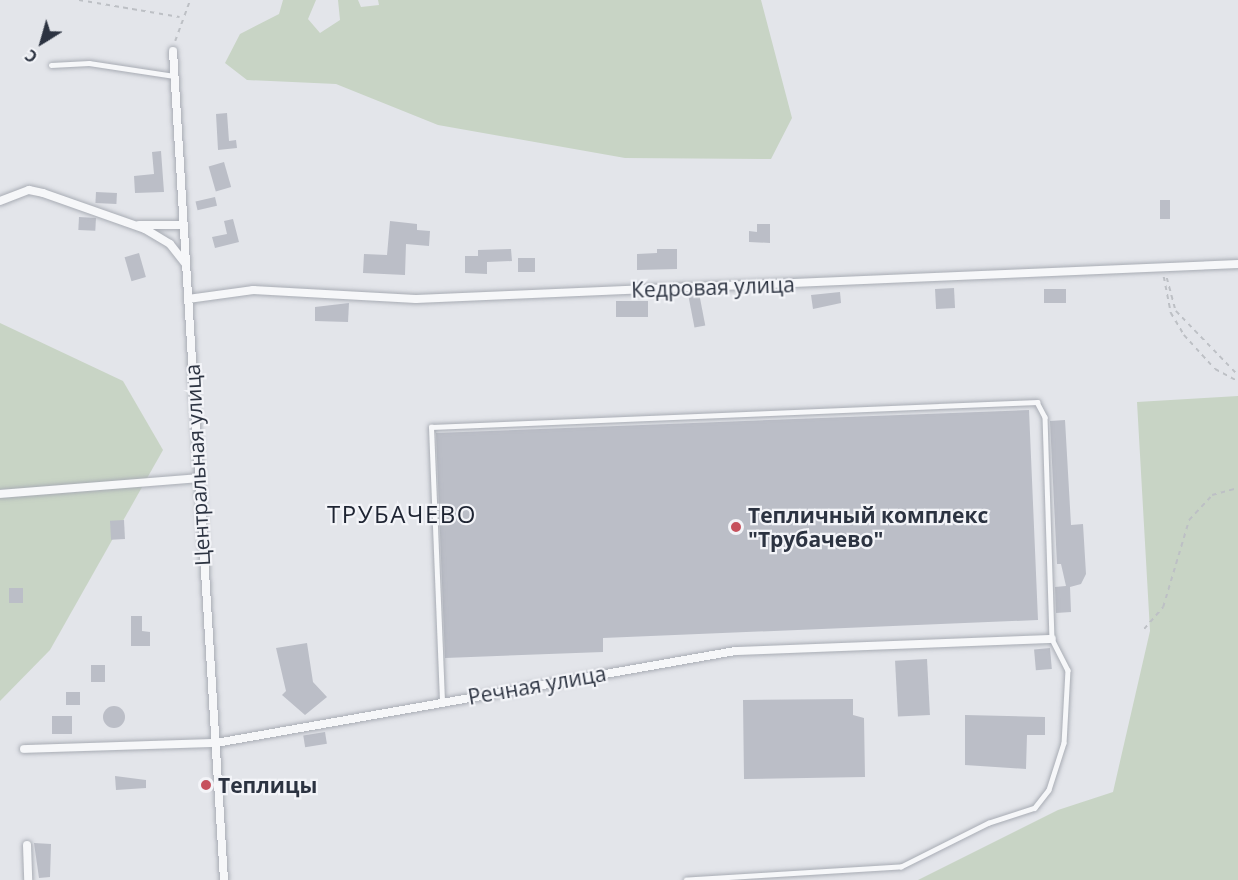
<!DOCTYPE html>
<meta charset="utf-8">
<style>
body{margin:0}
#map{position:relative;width:1238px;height:880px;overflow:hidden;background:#e3e5ea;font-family:"Open Sans",sans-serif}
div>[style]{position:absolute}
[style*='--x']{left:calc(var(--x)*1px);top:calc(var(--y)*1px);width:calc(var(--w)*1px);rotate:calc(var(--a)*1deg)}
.green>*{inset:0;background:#c8d4c5}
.building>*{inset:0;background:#bbbec7;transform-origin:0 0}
.round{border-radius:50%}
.path>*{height:1.5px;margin-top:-0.75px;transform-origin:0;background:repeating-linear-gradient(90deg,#bdc0c5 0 4.5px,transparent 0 9px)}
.roads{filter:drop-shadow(0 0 2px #a8acb4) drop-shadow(0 0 2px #a8acb4)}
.lane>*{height:4.5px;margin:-2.25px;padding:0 2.25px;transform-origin:2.25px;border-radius:2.25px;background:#f6f7f9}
.street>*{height:8px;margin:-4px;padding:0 4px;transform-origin:4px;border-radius:4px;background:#f6f7f9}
.dots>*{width:16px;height:16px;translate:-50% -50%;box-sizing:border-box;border:3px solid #f3f4f8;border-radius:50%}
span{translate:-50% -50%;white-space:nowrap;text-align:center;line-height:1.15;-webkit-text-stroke:4.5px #f3f4f8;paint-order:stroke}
.street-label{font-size:21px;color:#2c3341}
.poi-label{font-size:21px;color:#2c3341;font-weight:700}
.left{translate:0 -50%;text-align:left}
.quarter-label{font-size:24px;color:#1e2432;letter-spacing:1.5px}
.north{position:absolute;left:12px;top:12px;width:60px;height:60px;-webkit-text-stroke:4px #f3f4f8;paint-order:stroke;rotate:217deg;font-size:16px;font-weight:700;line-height:24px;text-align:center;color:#2c3341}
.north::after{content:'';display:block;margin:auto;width:21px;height:27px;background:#2c3341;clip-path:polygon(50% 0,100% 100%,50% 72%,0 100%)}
</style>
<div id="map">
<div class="green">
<i style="clip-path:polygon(283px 0,316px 0,308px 19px,320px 33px,340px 20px,338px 0,358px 0,361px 7px,379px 5px,378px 0,761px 0,792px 118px,771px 159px,625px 158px,438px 125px,336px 84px,247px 80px,225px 63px,240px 34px,279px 14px)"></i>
<i style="clip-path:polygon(0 323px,123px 381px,163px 450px,50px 650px,0 701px)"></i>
<i style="clip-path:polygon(1238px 396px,1238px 880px,918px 880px,1058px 810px,1113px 792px,1150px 631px,1137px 402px)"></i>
</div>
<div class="building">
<i style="clip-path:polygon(227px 113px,229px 141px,236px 140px,237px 148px,218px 150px,216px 114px)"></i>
<i style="clip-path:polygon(161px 151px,164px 192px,135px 193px,134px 176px,154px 174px,152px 152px)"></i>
<i style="left:224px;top:162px;width:26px;height:16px;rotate:74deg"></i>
<i style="left:96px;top:192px;width:21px;height:11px;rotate:3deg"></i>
<i style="left:215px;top:197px;width:9px;height:20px;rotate:77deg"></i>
<i style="left:1160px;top:200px;width:10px;height:19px"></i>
<i style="left:79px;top:217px;width:17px;height:13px;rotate:3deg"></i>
<i style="clip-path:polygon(233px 219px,239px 242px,215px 248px,212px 237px,227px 234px,224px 221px)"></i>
<i style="clip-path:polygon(390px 221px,417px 224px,417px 230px,430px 231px,429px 246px,406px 244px,405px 275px,363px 273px,364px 254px,387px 255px)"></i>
<i style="clip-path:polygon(757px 224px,770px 224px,770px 243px,749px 242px,749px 231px,757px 232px)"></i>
<i style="clip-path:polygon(511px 249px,512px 261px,487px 262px,487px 274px,465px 273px,465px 256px,478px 256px,478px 250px)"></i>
<i style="clip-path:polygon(657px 249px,677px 249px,677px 269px,637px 270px,637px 254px,657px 253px)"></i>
<i style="left:139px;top:253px;width:25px;height:15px;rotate:74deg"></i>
<i style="left:535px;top:258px;width:14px;height:17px;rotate:90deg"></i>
<i style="left:954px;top:288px;width:20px;height:19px;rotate:87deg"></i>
<i style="left:1044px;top:289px;width:22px;height:14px"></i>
<i style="clip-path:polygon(840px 292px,841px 303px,813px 309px,811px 295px)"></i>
<i style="left:699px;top:293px;width:33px;height:11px;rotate:79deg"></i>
<i style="left:648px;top:301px;width:16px;height:32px;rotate:90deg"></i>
<i style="clip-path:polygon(349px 303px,348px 322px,315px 321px,315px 307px)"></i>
<i style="clip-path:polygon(1029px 410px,1038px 620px,603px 638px,603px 652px,445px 658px,436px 433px)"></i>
<i style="clip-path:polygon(1065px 420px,1071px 525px,1083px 524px,1086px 574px,1081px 584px,1070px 587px,1071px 612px,1056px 613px,1055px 587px,1066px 586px,1061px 564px,1057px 564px,1050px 421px)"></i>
<i style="left:124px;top:520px;width:19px;height:14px;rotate:87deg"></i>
<i style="left:9px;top:588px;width:14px;height:15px"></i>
<i style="clip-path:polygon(131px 616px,142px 616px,142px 631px,150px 632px,150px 646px,131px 646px)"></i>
<i style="clip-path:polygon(307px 643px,313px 682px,327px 697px,305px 715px,282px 695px,286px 691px,276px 648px)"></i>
<i style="left:1050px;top:648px;width:21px;height:16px;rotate:85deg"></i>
<i style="left:927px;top:659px;width:56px;height:32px;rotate:87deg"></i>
<i style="left:91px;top:665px;width:14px;height:17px"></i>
<i style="left:66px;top:692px;width:14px;height:13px"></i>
<i style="clip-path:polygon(853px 699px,853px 715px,864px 718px,865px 777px,744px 779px,743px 700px)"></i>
<i class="round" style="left:103px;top:706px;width:22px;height:22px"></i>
<i style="clip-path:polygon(965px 715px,1045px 717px,1045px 735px,1027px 735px,1026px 769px,965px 765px)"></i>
<i style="left:72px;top:716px;width:18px;height:20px;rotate:90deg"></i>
<i style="left:325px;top:732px;width:12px;height:22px;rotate:81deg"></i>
<i style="clip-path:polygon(115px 776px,146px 780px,146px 788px,116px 790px)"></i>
<i style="clip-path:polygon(34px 843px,51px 844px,50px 877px,39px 878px)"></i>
</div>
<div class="path">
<i style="--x:79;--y:0;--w:102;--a:9.6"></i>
<i style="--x:175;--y:41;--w:44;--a:-69.9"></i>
<i style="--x:1164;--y:277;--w:37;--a:79"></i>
<i style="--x:1171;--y:313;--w:26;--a:59"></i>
<i style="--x:1184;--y:335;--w:46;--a:47.6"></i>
<i style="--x:1215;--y:369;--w:26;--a:28"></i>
<i style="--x:1167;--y:278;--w:34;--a:75"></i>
<i style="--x:1176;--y:311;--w:89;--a:45.9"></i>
<i style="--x:1144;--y:629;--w:29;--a:-49"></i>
<i style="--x:1163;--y:607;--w:91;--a:-73.4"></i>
<i style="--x:1189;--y:520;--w:34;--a:-47"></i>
<i style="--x:1212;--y:495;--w:27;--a:-15"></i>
</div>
<div class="roads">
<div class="lane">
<i style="--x:51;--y:65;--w:38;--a:-3"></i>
<i style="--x:89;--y:63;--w:86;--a:8.7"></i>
<i style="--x:442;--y:701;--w:274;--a:-92.3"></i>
<i style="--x:431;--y:427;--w:607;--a:-2.36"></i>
<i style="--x:1037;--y:402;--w:17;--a:62"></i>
<i style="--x:1045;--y:417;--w:222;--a:88.2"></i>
<i style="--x:1052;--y:639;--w:35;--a:63"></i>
<i style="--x:1068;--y:670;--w:73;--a:93.1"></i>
<i style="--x:1064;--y:743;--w:49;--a:107.7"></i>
<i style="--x:1049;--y:790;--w:23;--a:128"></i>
<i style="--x:1035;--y:808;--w:48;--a:161.9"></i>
<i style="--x:989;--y:823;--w:98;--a:153.4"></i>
<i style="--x:901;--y:867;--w:215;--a:176.5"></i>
</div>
<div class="street">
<i style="--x:173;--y:51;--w:831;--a:86.48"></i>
<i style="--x:0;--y:201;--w:31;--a:-21"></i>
<i style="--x:29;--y:190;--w:14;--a:12"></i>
<i style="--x:43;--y:193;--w:108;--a:19.4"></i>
<i style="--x:145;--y:229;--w:29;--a:31"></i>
<i style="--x:170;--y:244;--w:24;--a:52"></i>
<i style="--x:139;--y:225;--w:43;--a:0"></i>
<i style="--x:188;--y:299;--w:66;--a:-7.9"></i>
<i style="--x:253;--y:290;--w:163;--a:3.2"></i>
<i style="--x:416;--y:299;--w:823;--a:-2.44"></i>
<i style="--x:0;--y:494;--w:200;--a:-4.6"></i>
<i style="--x:24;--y:749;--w:192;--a:-1.8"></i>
<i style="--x:216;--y:743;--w:527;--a:-10.05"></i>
<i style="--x:735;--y:651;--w:317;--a:-2.2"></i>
<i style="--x:27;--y:845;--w:35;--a:88"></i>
</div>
</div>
<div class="dots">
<i style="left:736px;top:527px;background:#c6515d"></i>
<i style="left:206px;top:785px;background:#c6515d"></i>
</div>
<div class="street-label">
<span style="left:713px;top:287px;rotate:-2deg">Кедровая улица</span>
<span style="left:197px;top:465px;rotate:-93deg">Центральная улица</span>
<span style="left:537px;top:685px;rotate:-10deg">Речная улица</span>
</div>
<div class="poi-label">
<span class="left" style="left:748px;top:527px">Тепличный комплекс<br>"Трубачево"</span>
<span class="left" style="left:218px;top:785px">Теплицы</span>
</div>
<div class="quarter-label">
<span style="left:402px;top:514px">ТРУБАЧЕВО</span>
</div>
<div class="north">С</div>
</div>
